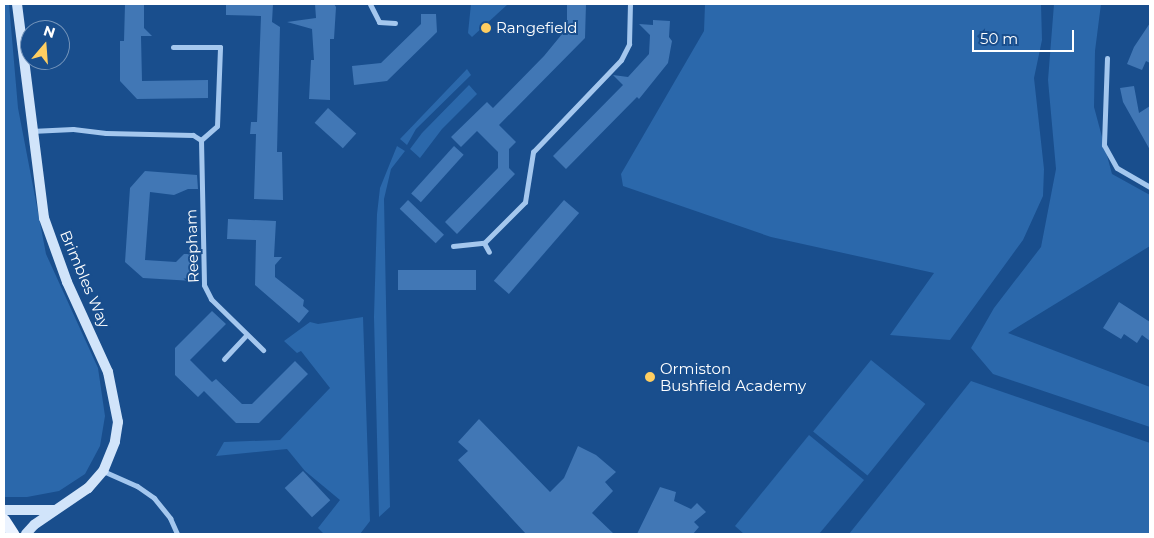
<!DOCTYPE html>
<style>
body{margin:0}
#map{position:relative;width:1154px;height:538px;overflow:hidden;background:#194e8d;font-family:Montserrat,sans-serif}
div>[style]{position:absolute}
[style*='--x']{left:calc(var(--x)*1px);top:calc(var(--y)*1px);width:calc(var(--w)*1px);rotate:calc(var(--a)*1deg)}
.green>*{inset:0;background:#2b68ab;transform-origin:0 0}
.building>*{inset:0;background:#4177b5;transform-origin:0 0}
.street>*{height:5px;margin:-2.5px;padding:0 2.5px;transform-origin:2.5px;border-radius:2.5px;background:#a4c7ee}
.secondary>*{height:10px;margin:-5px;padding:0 5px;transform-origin:5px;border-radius:5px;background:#d1e4fa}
.primary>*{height:12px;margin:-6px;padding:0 6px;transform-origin:6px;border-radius:6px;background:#ebf3ff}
.dots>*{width:14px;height:14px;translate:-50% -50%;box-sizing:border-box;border:2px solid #194e8d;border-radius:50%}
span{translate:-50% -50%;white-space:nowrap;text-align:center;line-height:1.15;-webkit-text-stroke:4px #194e8d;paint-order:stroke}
.poi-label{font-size:15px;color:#fff}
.left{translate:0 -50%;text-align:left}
.street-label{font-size:15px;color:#fff}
.frame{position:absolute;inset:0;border:5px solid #fff;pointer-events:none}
.north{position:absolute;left:20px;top:20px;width:50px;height:50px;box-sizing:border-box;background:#194e8d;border:1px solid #7595bb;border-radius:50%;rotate:18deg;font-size:14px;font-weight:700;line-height:20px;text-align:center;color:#fff}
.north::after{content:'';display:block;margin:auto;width:18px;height:22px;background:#ffce61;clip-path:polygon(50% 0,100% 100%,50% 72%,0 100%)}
.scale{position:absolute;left:972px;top:30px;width:102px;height:22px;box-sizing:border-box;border:2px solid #fff;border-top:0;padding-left:6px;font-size:15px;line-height:18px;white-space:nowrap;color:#fff;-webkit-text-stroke:4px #194e8d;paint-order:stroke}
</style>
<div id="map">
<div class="green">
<i style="clip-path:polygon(4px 4px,9px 4px,18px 108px,46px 254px,98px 368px,105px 416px,100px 446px,85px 474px,59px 491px,27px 497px,4px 497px)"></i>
<i style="clip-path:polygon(471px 4px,508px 4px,472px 37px,468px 33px)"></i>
<i style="clip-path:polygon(705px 4px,1041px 4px,1042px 40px,1034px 78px,1044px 169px,1043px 196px,1023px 240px,950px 340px,890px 335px,934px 273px,771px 237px,623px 186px,621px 174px,704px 31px)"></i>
<i style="clip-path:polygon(1054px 4px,1101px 4px,1095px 51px,1094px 107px,1112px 174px,1150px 195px,1150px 246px,1008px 333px,1150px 387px,1150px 427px,993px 374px,971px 348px,994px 308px,1041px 247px,1056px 169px,1048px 80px)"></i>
<i style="clip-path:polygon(467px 69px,471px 75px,416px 129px,407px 145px,400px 139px)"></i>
<i style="clip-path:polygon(469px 85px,477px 94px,442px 129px,420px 158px,410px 149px,422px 133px)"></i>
<i style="clip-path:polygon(397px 146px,405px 151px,391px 169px,384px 199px,390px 507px,379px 517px,374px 317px,377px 214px,380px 188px)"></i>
<i style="clip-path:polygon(363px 317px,370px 521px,360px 534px,324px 534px,318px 528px,340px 500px,305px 471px,287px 449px,216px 456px,224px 442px,280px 440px,330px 388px,301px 351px,297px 353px,284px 341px,310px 322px,318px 324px)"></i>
<i style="left:871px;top:360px;width:70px;height:92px;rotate:39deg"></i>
<i style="clip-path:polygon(971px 381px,1150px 443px,1150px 534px,849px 534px)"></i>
<i style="clip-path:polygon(809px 435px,864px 480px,819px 534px,744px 534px,735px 526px)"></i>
</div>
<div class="building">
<i style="clip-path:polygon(125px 4px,144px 4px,144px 28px,152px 36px,141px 36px,142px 81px,208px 80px,208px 98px,137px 99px,120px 81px,120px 41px,124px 41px)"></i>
<i style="clip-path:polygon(226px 4px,273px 4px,272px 22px,280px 27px,277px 152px,282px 152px,283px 200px,254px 199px,256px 134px,250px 134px,251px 122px,257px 122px,261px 16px,226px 15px)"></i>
<i style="clip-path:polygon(315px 4px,334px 4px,336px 7px,334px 39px,330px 39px,330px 100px,309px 99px,311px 60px,314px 60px,312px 29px,287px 22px,316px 18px)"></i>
<i style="clip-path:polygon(567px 4px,586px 4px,585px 38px,499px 125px,516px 142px,509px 149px,509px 168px,515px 174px,457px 234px,445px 222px,498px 168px,498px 152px,477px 131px,461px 147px,451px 137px,487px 102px,493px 108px,544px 56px,567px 28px)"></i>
<i style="clip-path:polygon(421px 14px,436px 14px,437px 32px,387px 81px,354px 85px,352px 66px,381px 63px,421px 24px)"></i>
<i style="clip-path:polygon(653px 20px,670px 21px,669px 37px,672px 41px,668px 63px,639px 99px,637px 97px,566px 169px,553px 156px,623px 85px,613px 75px,628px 77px,649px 54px,650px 35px,639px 24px,653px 25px)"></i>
<i style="clip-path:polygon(1150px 23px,1150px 63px,1146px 61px,1142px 70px,1127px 64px,1134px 47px)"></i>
<i style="clip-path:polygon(1134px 86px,1139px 113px,1150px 106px,1150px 150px,1123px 102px,1120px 88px)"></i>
<i style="left:328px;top:108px;width:38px;height:20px;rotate:42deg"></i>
<i style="left:454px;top:146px;width:13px;height:64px;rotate:42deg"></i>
<i style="clip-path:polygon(145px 171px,197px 175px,198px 189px,188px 189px,174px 195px,150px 192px,145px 260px,176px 262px,184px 254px,195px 254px,193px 281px,143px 278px,125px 262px,130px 188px)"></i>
<i style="left:408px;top:200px;width:50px;height:12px;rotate:44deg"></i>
<i style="left:564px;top:200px;width:20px;height:107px;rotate:41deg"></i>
<i style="clip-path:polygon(228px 219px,276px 221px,274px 257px,282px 257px,275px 265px,275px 277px,304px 300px,303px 306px,309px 311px,299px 323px,255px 285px,256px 240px,227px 239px)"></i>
<i style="left:476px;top:270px;width:20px;height:78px;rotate:90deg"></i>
<i style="clip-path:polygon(1119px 302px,1150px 322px,1150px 341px,1142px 335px,1137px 343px,1124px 334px,1121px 339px,1103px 328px)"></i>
<i style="clip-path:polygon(212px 311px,226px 324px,190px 360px,212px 382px,216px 379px,242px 404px,252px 404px,295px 361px,308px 374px,259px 423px,236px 423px,204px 391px,198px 397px,175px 375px,175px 348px)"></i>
<i style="clip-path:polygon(479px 419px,550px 492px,564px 478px,578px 446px,596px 455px,616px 472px,605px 482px,613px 491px,592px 513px,614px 534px,526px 534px,458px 460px,468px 451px,458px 442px)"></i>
<i style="left:303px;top:471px;width:40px;height:25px;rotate:47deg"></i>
<i style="clip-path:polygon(660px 487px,676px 492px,674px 501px,691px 509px,697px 503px,706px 512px,694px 522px,699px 527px,693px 534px,637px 534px)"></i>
</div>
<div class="street">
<i style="--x:370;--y:4;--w:20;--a:63"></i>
<i style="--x:379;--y:22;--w:16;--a:4"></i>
<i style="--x:1107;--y:58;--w:87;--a:92"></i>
<i style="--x:1104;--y:145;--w:26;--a:61"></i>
<i style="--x:1117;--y:168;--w:38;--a:30"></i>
<i style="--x:31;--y:131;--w:42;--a:-2.7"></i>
<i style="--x:73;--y:129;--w:33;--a:7"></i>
<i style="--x:106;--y:133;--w:87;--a:1.3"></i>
<i style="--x:193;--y:135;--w:9;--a:32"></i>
<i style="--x:201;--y:140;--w:21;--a:-41"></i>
<i style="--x:217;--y:126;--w:79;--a:-87.8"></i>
<i style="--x:220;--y:47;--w:47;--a:180"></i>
<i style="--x:201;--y:140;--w:145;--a:88.8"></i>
<i style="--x:204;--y:285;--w:16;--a:63"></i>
<i style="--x:211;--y:299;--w:73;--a:44.4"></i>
<i style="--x:484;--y:243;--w:58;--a:-45"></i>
<i style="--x:525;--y:202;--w:51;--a:-80.9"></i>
<i style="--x:533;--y:152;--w:127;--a:-46.3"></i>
<i style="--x:621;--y:60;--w:18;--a:-63"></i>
<i style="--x:629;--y:44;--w:40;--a:-88.6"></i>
<i style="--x:453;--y:246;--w:31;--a:-6"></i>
<i style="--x:484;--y:243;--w:10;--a:61"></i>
<i style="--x:224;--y:359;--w:33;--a:-47"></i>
<i style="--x:103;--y:471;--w:37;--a:24"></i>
<i style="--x:137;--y:486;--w:21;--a:35"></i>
<i style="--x:154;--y:498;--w:26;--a:51"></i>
<i style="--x:170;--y:518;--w:17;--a:66"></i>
</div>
<div class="secondary">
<i style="--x:17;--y:4;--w:216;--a:82.8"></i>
<i style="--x:44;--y:218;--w:68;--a:70.2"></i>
<i style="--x:67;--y:282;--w:99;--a:65.5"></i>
<i style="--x:108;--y:372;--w:51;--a:78.7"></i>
<i style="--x:118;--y:422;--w:20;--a:99"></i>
<i style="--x:115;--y:442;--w:31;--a:112"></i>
<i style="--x:103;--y:471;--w:23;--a:131"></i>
<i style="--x:88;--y:488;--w:65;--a:145.6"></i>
<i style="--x:34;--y:525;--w:12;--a:132"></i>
<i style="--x:4;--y:510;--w:51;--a:0"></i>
</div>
<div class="primary">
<i style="--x:4;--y:520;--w:17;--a:57"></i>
</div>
<div class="dots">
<i style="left:486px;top:28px;background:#ffce61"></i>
<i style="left:650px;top:377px;background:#ffce61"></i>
</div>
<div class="poi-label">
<span class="left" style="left:496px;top:28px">Rangefield</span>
<span class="left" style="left:660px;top:377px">Ormiston<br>Bushfield Academy</span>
</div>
<div class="street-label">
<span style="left:192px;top:246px;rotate:-92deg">Reepham</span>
<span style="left:85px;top:279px;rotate:67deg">Brimbles Way</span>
</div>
<div class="frame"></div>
<div class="north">N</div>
<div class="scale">50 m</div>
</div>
